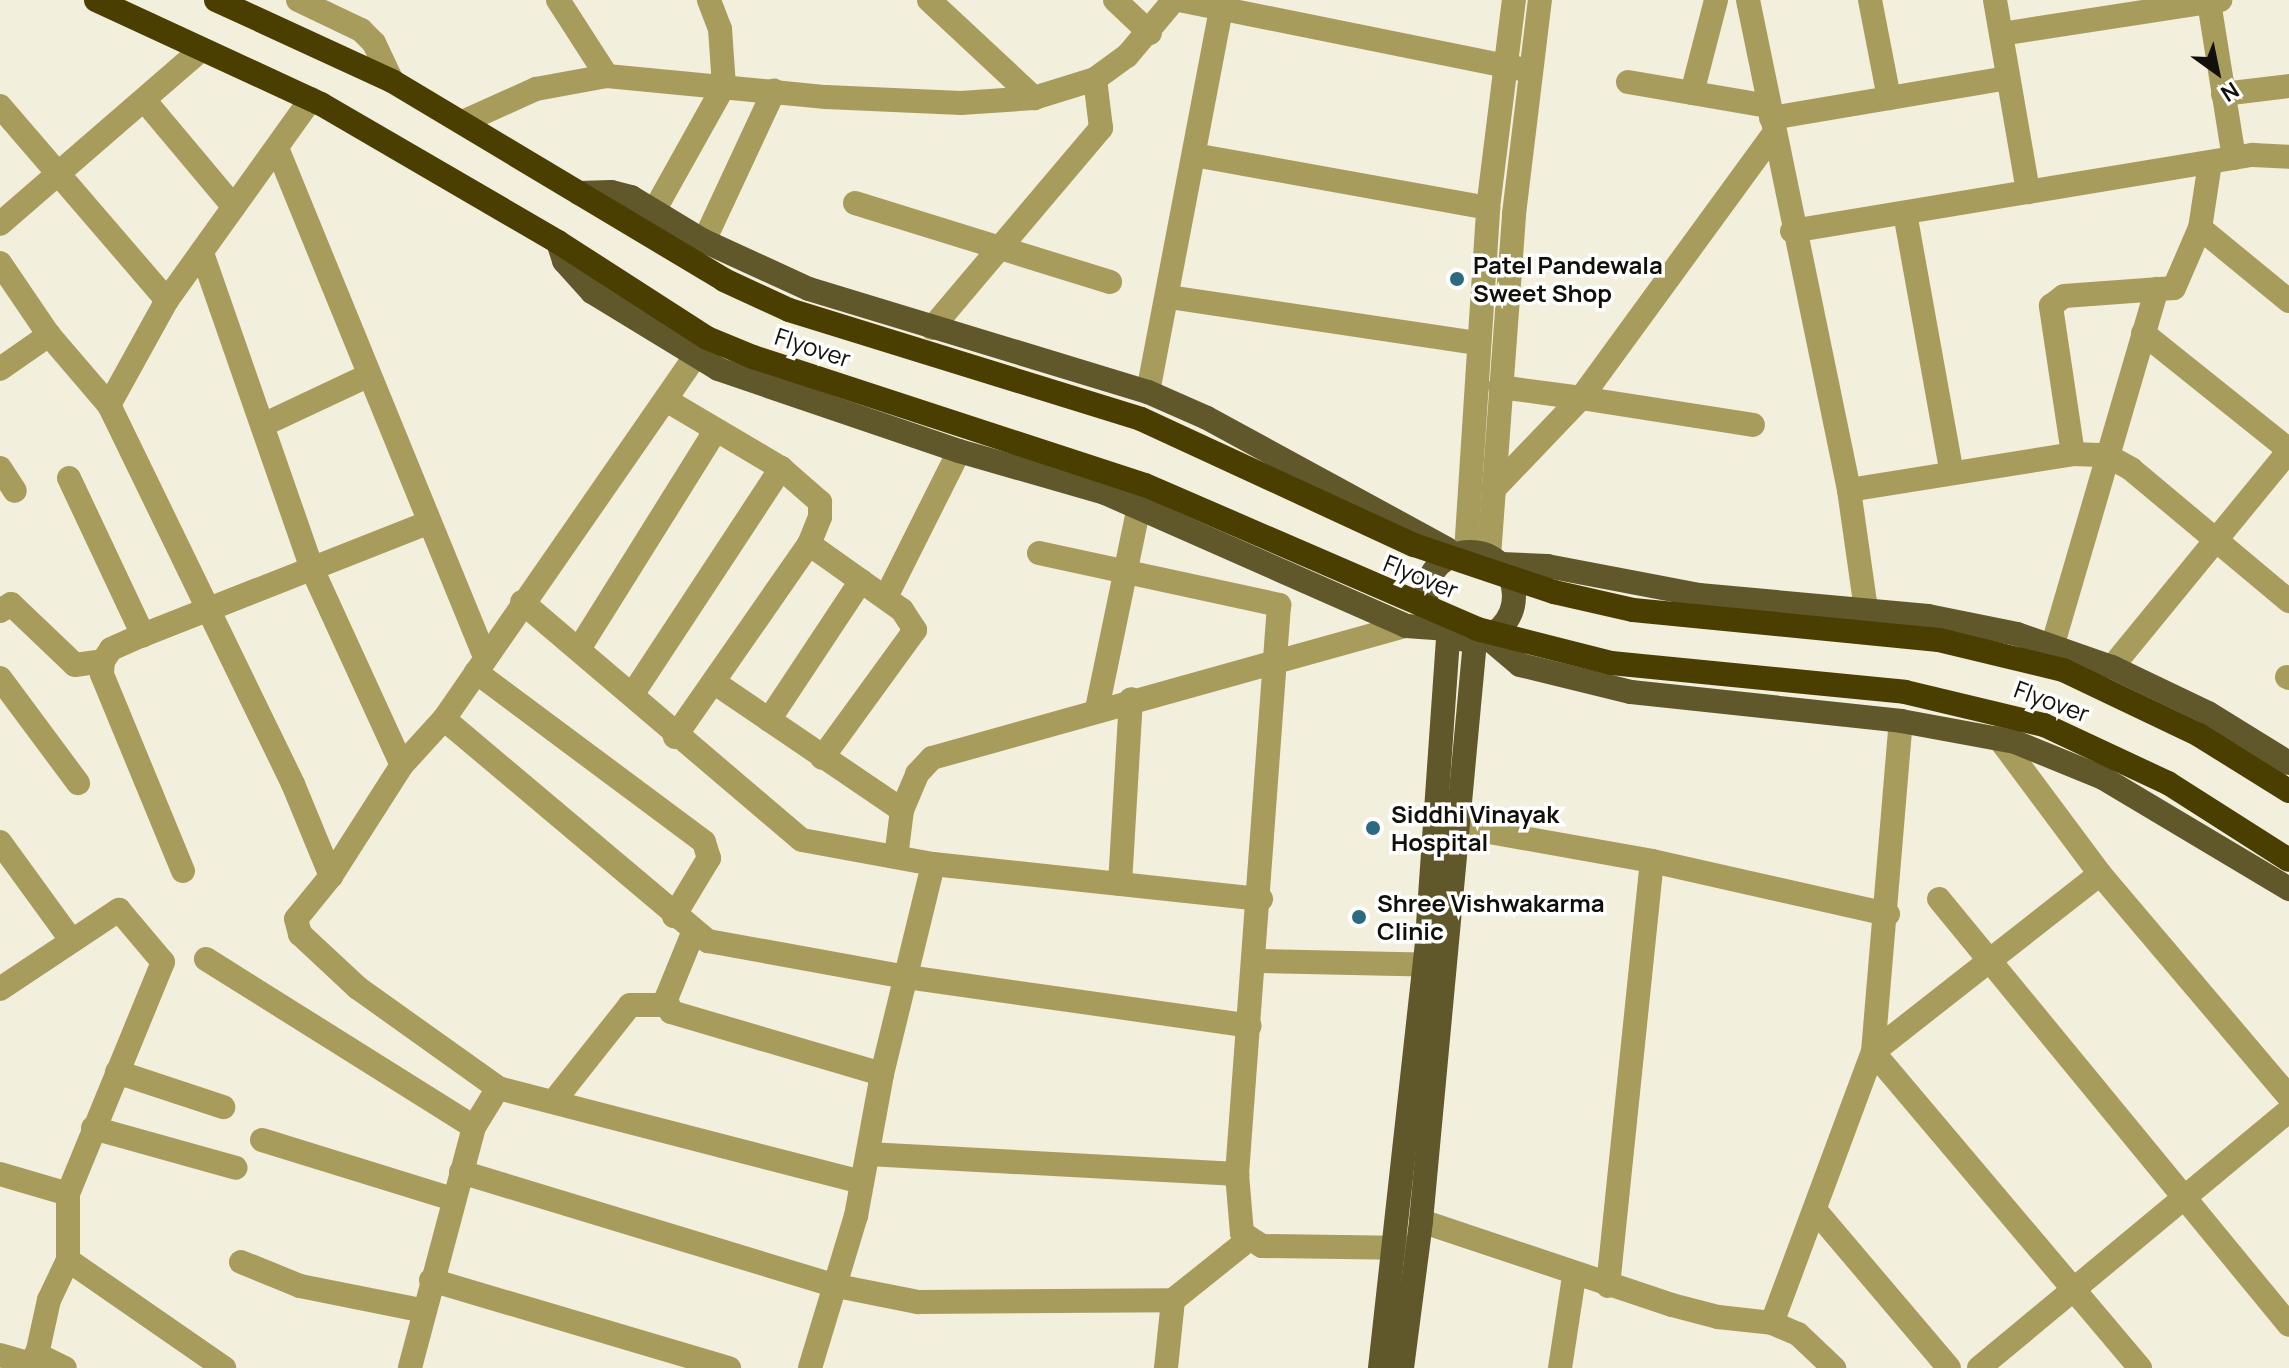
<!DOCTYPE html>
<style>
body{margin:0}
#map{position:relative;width:2289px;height:1368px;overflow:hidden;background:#f2efdd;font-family:Manrope,sans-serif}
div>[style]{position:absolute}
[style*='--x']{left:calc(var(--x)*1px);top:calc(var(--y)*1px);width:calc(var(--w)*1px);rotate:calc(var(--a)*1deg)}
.minor>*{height:24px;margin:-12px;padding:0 12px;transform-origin:12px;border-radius:12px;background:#a89c5c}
.major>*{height:24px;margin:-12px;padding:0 12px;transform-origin:12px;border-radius:12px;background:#60572b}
.major>.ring{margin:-12px;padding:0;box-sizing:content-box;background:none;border:24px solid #60572b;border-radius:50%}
.highway>*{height:24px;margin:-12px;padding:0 12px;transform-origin:12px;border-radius:12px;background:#4a3f01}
.dots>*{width:22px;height:22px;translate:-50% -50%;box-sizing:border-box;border:4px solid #fff;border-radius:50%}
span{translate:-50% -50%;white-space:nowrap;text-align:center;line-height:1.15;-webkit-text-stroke:7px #fff;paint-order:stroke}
.poi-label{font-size:24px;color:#11100a;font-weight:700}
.left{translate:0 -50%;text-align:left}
.street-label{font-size:24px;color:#11100a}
.north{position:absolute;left:2177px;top:32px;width:80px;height:80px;-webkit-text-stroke:6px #fff;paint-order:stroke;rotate:147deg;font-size:22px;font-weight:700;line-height:32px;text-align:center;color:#11100a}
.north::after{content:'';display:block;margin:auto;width:28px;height:36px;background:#11100a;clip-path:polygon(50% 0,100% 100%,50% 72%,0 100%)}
</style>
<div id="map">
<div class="minor">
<i style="--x:298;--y:0;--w:70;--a:25.5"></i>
<i style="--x:361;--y:30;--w:18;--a:45"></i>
<i style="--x:374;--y:43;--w:42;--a:64.7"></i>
<i style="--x:558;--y:0;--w:90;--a:57.2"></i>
<i style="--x:929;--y:0;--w:144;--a:43"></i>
<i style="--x:1115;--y:0;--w:48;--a:43.3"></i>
<i style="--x:1179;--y:0;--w:350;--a:11.4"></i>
<i style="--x:1748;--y:0;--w:500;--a:78.35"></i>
<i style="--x:1849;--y:490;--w:121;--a:81.9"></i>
<i style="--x:1870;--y:0;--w:100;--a:79"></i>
<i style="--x:1995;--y:0;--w:195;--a:80.2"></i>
<i style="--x:2209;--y:2;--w:158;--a:80.9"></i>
<i style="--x:2001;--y:34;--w:222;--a:-8.8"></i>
<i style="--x:1628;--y:82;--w:143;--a:9.7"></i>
<i style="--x:1692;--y:93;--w:96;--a:-75.5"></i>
<i style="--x:2223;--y:94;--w:66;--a:-6.9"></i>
<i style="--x:311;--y:99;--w:247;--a:125.6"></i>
<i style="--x:167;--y:300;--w:120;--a:118.9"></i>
<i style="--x:109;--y:405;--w:421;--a:64.1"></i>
<i style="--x:293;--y:784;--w:100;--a:67.6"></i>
<i style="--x:331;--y:876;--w:132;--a:-57.4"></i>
<i style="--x:402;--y:765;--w:62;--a:-47.6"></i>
<i style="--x:444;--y:719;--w:439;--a:-55.3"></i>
<i style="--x:145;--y:101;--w:138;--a:50"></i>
<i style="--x:0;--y:106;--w:256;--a:49.3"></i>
<i style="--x:1771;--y:118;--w:239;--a:-9.6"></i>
<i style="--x:465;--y:121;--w:78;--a:-24.3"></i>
<i style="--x:536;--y:89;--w:72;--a:-10.4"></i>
<i style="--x:607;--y:76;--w:220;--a:5.5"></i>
<i style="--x:826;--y:97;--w:135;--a:2.5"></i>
<i style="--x:961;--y:103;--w:73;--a:-3.9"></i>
<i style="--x:1034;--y:98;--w:64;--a:-17.3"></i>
<i style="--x:1095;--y:79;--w:39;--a:-36"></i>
<i style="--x:1127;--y:56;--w:73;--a:-50"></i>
<i style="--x:277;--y:148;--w:550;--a:67.77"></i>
<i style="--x:1194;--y:155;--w:299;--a:10.2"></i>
<i style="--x:2210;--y:163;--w:66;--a:98.7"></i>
<i style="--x:2200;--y:228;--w:115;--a:39.4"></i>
<i style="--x:855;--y:203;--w:267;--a:17.2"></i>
<i style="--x:654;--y:211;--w:143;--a:-60.8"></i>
<i style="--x:724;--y:86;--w:57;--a:-94"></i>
<i style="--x:720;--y:29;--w:31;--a:-111"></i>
<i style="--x:1905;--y:213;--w:264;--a:79.8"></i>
<i style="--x:0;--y:224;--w:267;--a:-40.9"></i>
<i style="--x:1792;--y:231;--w:467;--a:-9.4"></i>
<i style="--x:2253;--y:155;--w:36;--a:3"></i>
<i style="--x:704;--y:241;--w:166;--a:-65"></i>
<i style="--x:202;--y:253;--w:337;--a:70.8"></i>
<i style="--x:313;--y:571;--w:213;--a:65.4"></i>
<i style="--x:0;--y:263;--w:87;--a:55.8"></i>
<i style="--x:49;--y:335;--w:92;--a:49.4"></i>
<i style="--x:1169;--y:297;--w:312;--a:8.5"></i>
<i style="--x:932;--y:328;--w:262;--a:-49.8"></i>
<i style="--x:1101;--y:128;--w:49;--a:-97"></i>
<i style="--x:2143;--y:333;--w:187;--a:38.7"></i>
<i style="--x:0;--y:369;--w:60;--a:-34.8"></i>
<i style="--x:1500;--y:387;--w:82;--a:7.7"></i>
<i style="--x:1581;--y:398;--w:328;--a:-53.9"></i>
<i style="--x:1148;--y:392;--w:391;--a:-79.2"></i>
<i style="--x:666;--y:400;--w:134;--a:30.6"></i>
<i style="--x:781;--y:468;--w:52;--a:41.1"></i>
<i style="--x:820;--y:502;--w:15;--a:90"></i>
<i style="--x:820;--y:517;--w:29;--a:112"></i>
<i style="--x:809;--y:544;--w:235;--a:124.8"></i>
<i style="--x:265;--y:424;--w:115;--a:-25.2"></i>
<i style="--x:2073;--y:454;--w:150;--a:-98.5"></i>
<i style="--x:2051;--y:306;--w:16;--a:-38"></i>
<i style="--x:2064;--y:296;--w:110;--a:-4.2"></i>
<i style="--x:2174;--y:288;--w:65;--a:-66.6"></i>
<i style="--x:0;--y:468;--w:27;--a:57"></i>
<i style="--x:69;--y:478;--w:174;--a:64.8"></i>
<i style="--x:1493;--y:490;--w:127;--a:-46.3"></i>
<i style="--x:1581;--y:398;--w:174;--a:8.9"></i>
<i style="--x:1849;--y:490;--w:227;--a:-9.1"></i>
<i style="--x:2073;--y:454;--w:33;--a:2"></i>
<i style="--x:2106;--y:455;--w:29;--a:29"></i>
<i style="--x:2131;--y:469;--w:206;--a:39.9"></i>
<i style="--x:809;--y:544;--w:114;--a:35.4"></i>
<i style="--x:902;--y:610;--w:24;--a:57"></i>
<i style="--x:915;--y:630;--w:158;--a:126"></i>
<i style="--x:1466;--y:552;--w:345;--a:-86.3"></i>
<i style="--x:1488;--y:208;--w:210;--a:-82.9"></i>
<i style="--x:1039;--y:553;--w:246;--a:12.2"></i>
<i style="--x:1279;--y:605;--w:571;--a:94.22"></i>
<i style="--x:1237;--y:1174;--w:59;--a:85.2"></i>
<i style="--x:1242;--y:1233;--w:24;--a:33"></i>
<i style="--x:1262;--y:1246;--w:150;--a:0.8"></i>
<i style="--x:1489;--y:556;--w:343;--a:-85.8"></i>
<i style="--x:1514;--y:214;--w:216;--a:-83.1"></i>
<i style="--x:886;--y:597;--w:163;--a:-63.4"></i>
<i style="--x:522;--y:602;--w:367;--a:40.4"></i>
<i style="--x:802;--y:840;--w:133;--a:10.4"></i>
<i style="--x:933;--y:864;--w:330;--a:6.1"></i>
<i style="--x:0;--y:611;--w:13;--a:-32"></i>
<i style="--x:11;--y:604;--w:88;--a:43.6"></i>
<i style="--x:75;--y:665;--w:28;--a:-8"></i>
<i style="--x:2053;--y:644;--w:370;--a:-73.7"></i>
<i style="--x:579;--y:649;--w:258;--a:-58"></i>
<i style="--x:2112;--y:667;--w:279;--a:-50.7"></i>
<i style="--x:476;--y:672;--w:284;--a:36.7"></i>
<i style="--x:704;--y:842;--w:17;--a:73"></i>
<i style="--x:709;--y:858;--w:68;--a:121.1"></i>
<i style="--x:2287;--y:677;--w:2;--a:27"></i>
<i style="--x:0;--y:678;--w:131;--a:53.4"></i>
<i style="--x:715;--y:683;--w:226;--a:34.2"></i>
<i style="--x:632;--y:695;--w:272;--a:-56.7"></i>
<i style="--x:1097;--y:709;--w:207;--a:-78.3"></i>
<i style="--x:444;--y:719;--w:345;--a:40.1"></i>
<i style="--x:708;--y:941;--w:202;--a:10.3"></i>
<i style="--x:907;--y:977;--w:346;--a:8.1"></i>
<i style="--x:769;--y:720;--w:167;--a:-56.5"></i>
<i style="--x:1998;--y:737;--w:171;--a:53.3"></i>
<i style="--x:2100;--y:874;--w:292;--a:49.7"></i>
<i style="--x:1439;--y:823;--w:216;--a:10.1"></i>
<i style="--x:1652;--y:861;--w:242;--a:12.7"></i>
<i style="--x:0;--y:842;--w:122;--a:54"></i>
<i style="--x:896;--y:857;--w:47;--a:-82.7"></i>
<i style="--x:902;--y:810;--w:39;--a:-67"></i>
<i style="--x:917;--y:774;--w:22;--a:-47"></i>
<i style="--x:932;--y:758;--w:492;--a:-15.6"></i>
<i style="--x:183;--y:871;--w:213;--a:-112.4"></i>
<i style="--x:102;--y:674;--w:13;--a:-86"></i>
<i style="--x:103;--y:661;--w:14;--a:-56"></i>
<i style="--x:111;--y:649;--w:35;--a:-24"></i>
<i style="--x:143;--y:635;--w:306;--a:-21.5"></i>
<i style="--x:2100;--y:874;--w:288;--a:141.9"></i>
<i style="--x:1873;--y:1052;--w:414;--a:49.8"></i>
<i style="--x:331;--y:876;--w:55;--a:129.1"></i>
<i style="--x:296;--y:919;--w:16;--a:75"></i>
<i style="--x:300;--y:934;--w:79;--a:43"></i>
<i style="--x:358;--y:988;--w:172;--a:35.5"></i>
<i style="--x:1120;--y:884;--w:185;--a:-86.6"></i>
<i style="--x:1939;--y:899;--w:551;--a:50.59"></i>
<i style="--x:693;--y:933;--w:71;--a:112.2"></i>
<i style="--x:666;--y:999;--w:14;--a:69"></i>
<i style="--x:671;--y:1012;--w:220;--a:16.4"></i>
<i style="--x:206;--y:959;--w:316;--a:32.1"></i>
<i style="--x:474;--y:1127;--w:249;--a:104.9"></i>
<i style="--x:1256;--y:961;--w:188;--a:1.2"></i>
<i style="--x:0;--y:989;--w:143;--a:-33.6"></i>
<i style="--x:119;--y:910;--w:68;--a:49.8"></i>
<i style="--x:163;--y:962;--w:251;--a:112.3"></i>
<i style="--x:117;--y:1072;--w:112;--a:18.3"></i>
<i style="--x:554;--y:1101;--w:122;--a:-51.6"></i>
<i style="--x:630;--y:1005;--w:35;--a:0"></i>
<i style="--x:474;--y:1127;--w:46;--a:-58.4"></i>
<i style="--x:498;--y:1088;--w:376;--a:14.5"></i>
<i style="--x:93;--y:1128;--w:148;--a:15.6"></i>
<i style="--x:262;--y:1140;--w:200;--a:17.2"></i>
<i style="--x:868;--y:1154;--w:370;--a:3.1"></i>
<i style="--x:461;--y:1172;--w:393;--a:16.9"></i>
<i style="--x:837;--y:1286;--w:83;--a:11.2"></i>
<i style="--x:918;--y:1302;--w:255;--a:-0.4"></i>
<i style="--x:1173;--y:1300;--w:95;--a:-38.6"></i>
<i style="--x:0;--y:1174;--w:71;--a:16.4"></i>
<i style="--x:68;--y:1194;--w:66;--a:90"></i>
<i style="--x:68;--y:1260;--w:190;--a:34.7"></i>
<i style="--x:1815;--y:1210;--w:207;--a:49.7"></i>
<i style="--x:1421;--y:1221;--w:265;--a:18.5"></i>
<i style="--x:1672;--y:1305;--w:48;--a:14.6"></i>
<i style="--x:1718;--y:1317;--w:54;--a:6.3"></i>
<i style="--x:1772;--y:1323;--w:28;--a:23"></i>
<i style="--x:1798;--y:1334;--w:50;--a:43.4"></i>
<i style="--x:241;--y:1262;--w:64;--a:22.1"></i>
<i style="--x:300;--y:1286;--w:127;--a:11.3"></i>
<i style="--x:431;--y:1280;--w:311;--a:16.5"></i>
<i style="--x:1608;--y:1286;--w:427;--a:-84.1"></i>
<i style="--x:1772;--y:1323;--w:289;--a:-69.6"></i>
<i style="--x:1873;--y:1052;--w:332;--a:-85.2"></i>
<i style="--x:36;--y:1354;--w:32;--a:26"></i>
<i style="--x:0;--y:1355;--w:36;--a:16"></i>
<i style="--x:34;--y:1368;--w:70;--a:-77.6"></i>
<i style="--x:49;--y:1300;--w:44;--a:-64.6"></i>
<i style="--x:810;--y:1368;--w:159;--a:-73.2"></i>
<i style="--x:856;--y:1216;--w:144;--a:-79.6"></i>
<i style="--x:882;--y:1074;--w:216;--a:-76.3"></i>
<i style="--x:1166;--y:1368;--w:68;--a:-84.1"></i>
<i style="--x:1560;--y:1368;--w:93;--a:-81.3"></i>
<i style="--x:1979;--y:1368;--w:403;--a:-39.7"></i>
</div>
<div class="major">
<i style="--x:579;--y:193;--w:32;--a:-2"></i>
<i style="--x:611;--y:192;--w:21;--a:14"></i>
<i style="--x:631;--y:197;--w:85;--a:31.1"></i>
<i style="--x:704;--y:241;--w:115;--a:24.6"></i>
<i style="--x:809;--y:289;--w:354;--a:16.9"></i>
<i style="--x:1148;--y:392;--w:64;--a:23.8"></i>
<i style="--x:1207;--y:418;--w:273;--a:28.6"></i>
<i style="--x:558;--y:242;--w:20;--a:72"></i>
<i style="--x:564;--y:261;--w:42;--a:47.9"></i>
<i style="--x:592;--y:292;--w:148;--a:31.4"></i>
<i style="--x:718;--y:369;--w:255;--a:18.8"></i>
<i style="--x:959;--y:451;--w:152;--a:16"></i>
<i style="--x:1105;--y:493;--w:329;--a:23.8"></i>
<i style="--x:1406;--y:626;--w:32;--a:4"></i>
<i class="ring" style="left:1426px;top:552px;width:64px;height:64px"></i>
<i style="--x:1501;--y:564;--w:46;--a:2.5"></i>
<i style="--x:1547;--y:566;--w:155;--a:10.8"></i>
<i style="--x:1699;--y:595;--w:230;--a:5.2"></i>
<i style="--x:1928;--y:616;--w:91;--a:11.4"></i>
<i style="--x:2017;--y:634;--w:101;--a:19.2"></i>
<i style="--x:2112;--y:667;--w:106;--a:25.6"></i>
<i style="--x:2208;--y:713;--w:95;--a:31.7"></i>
<i style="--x:1487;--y:637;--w:43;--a:40.3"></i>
<i style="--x:1520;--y:665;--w:114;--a:13.7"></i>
<i style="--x:1631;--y:692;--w:272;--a:6.1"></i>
<i style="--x:1901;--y:721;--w:116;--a:10.4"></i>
<i style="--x:2015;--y:742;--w:95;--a:22.2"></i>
<i style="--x:2103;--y:778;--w:217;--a:30.8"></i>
<i style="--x:1380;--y:1368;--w:432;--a:-83.7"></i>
<i style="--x:1427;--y:939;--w:304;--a:-86"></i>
<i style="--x:1402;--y:1368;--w:148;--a:-82.6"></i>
<i style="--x:1421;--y:1221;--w:583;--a:-84.68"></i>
</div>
<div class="highway">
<i style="--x:96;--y:0;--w:248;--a:24.8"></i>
<i style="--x:321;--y:104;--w:274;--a:30.2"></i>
<i style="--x:558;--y:242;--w:177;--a:32.8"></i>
<i style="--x:707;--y:338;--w:50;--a:22.4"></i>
<i style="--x:753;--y:357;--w:412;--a:18.1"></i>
<i style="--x:1145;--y:485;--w:362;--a:23.4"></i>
<i style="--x:1477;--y:629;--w:138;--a:14.2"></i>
<i style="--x:1611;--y:663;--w:295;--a:5.6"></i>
<i style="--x:1905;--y:692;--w:143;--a:13.4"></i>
<i style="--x:2044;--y:725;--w:137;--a:25.1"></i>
<i style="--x:2168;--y:783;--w:143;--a:32.5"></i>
<i style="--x:216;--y:0;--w:194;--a:24.7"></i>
<i style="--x:392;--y:81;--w:387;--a:30.9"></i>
<i style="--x:724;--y:280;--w:72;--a:24.8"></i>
<i style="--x:789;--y:310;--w:368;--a:17.2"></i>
<i style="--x:1141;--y:419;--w:301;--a:24.8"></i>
<i style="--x:1414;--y:545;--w:148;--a:18.6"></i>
<i style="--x:1554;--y:592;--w:81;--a:12.8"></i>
<i style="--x:1633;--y:610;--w:307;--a:5.6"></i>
<i style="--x:1939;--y:640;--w:128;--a:13.6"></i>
<i style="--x:2063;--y:670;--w:151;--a:25.5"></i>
<i style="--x:2199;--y:735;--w:106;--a:31.9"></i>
</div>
<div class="dots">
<i style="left:1457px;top:279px;background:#2b6a7f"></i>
<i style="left:1373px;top:828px;background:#2b6a7f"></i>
<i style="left:1359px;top:917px;background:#2b6a7f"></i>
</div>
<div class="poi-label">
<span class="left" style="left:1473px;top:279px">Patel Pandewala<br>Sweet Shop</span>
<span class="left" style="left:1391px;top:828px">Siddhi Vinayak<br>Hospital</span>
<span class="left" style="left:1377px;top:917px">Shree Vishwakarma<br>Clinic</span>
</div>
<div class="street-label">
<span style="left:813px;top:347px;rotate:18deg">Flyover</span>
<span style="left:1421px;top:576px;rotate:22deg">Flyover</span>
<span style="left:2052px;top:701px;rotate:20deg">Flyover</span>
</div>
<div class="north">N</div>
</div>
